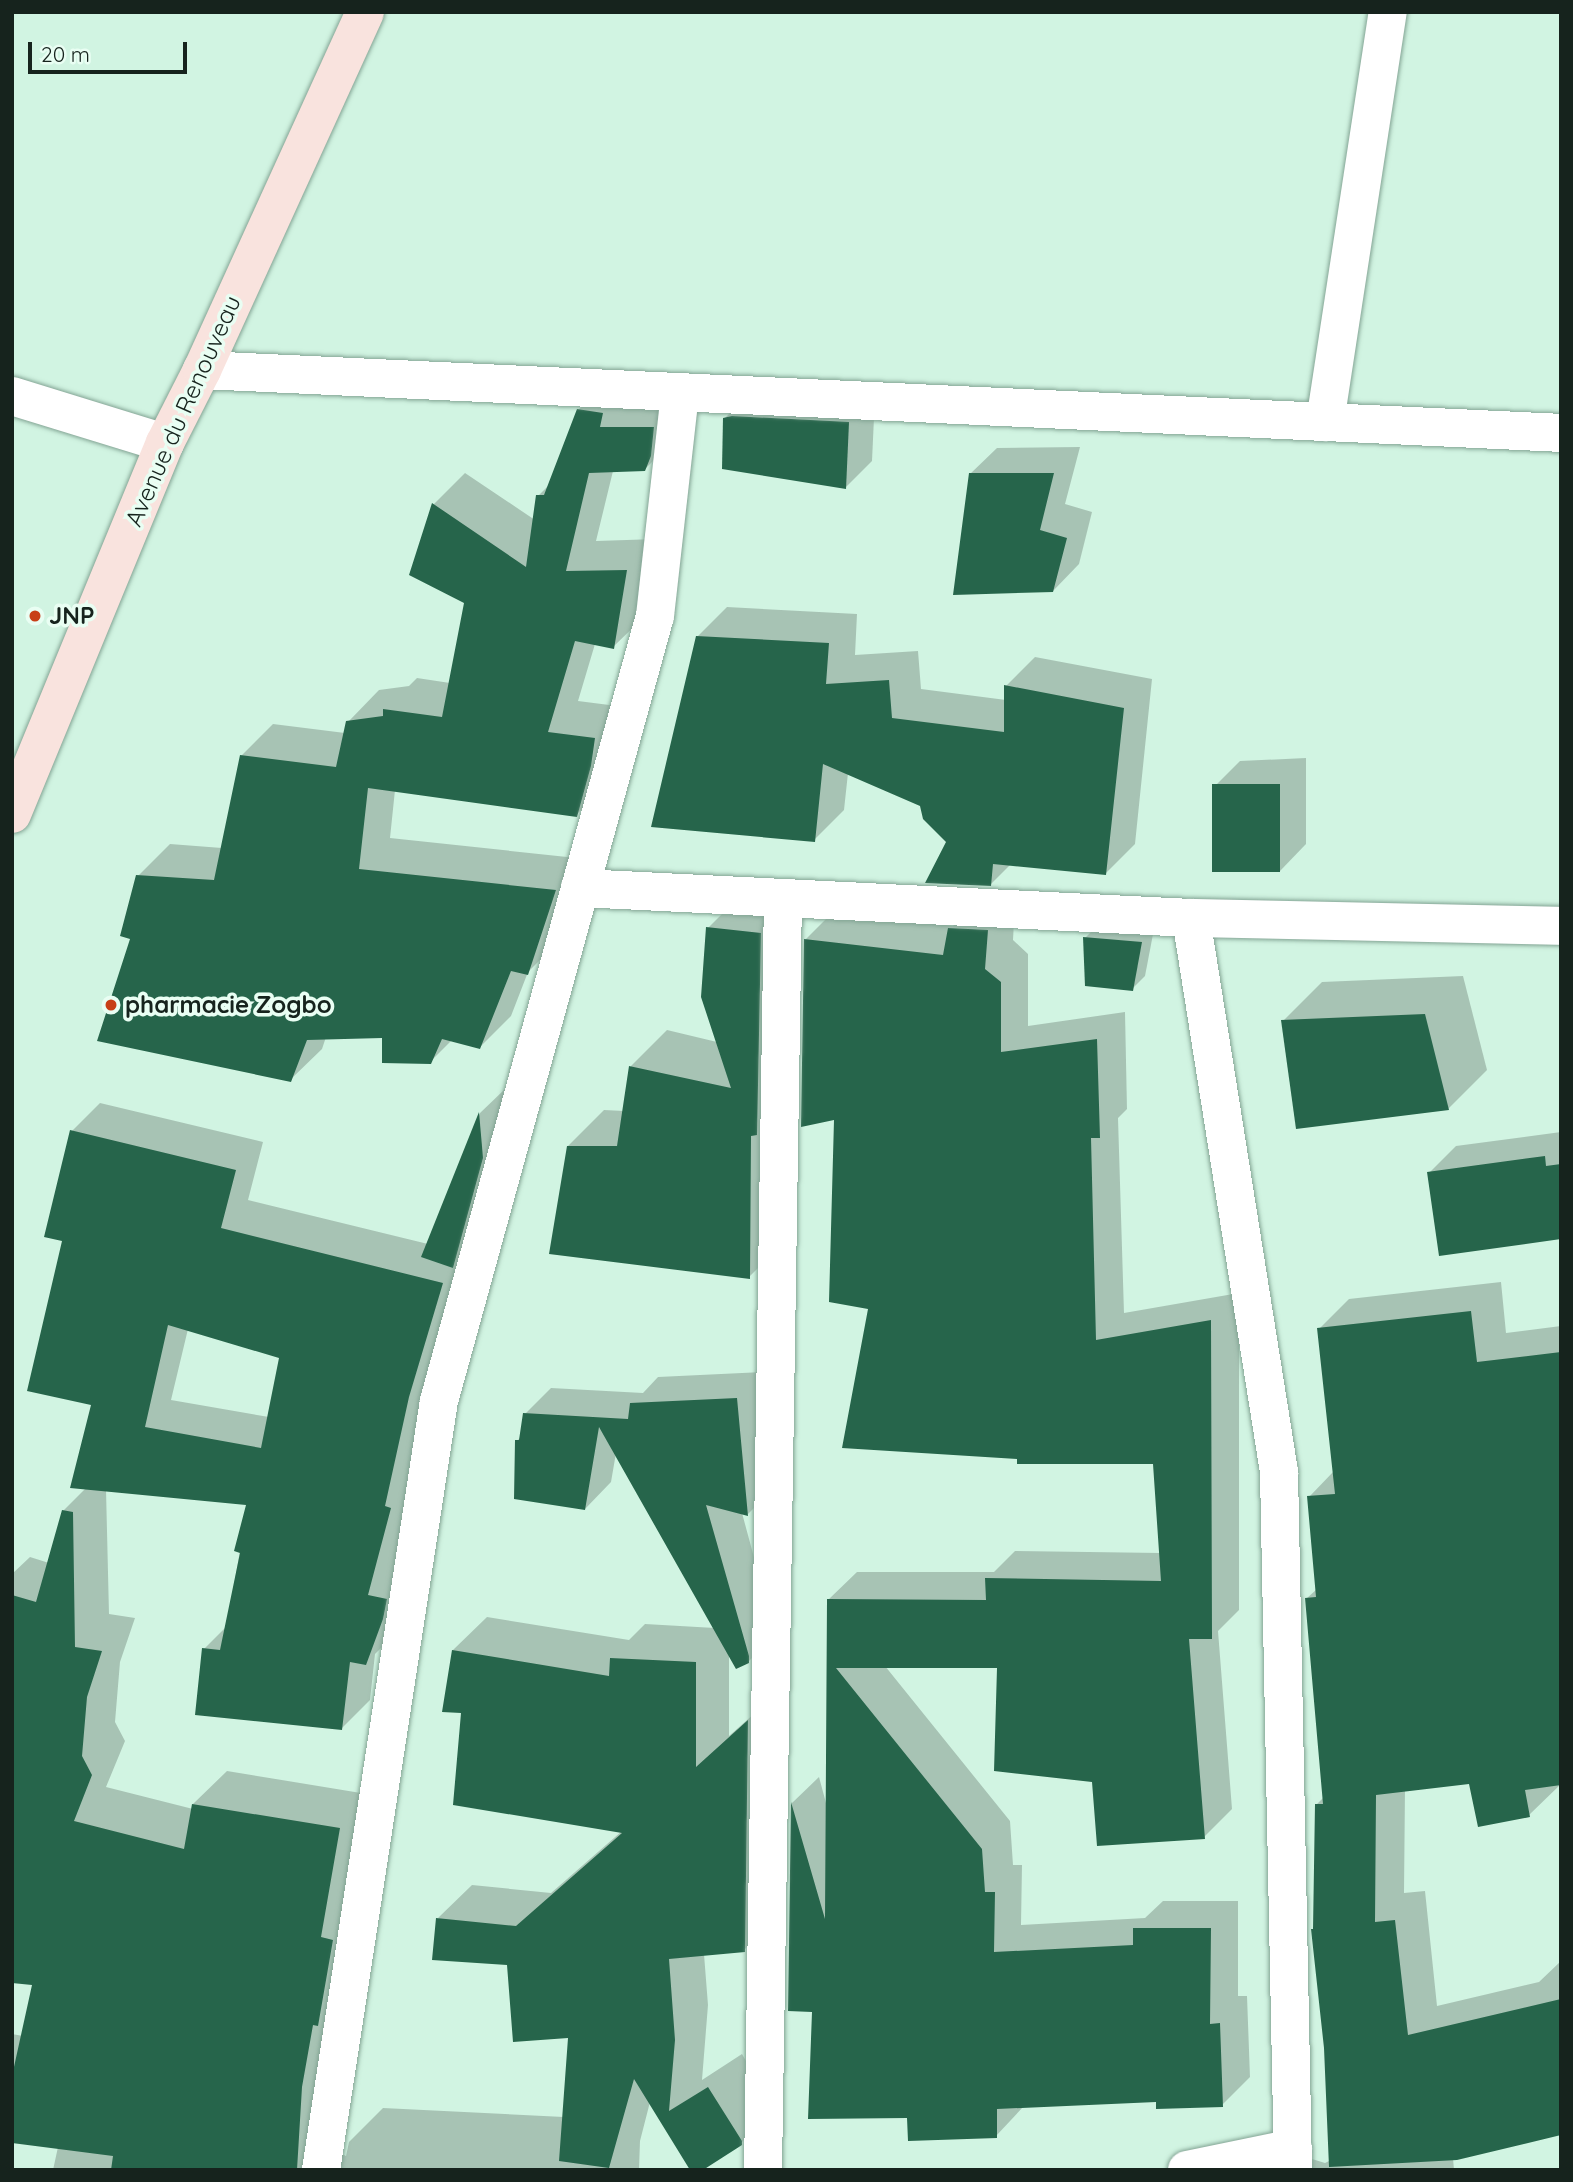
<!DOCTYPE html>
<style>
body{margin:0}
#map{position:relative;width:1573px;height:2182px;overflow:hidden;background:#d1f4e2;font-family:Quicksand,sans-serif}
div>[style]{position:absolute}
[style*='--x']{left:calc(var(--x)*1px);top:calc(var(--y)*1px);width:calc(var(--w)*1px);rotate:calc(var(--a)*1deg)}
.shadow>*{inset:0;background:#0003}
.building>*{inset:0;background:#26654b;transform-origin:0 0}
.roads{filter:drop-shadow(0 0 2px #83a494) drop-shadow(0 0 2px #83a494)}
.minor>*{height:38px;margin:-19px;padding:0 19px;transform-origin:19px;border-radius:19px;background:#fff}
.secondary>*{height:38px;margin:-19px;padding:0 19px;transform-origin:19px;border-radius:19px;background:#f9e3de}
.dots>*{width:19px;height:19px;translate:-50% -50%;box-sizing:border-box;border:4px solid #e9fef3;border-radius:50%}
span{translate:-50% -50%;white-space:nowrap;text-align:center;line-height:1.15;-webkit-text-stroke:7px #e9fef3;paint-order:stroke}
.street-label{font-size:24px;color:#16231d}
.poi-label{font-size:24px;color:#16231d;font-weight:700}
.left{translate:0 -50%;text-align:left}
.frame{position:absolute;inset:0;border:14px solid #16231d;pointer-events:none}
.scale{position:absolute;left:28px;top:42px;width:159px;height:32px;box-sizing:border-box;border:4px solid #16231d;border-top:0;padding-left:9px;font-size:21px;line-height:24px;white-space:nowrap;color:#16231d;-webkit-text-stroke:5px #e9fef3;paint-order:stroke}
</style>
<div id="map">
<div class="shadow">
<i style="clip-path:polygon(610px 379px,685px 396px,676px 438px,644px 470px,613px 471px,596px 541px,657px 539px,645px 616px,613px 647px,595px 644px,578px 701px,625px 707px,608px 783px,576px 815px,395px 790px,390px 838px,586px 859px,559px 941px,528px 972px,511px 1016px,479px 1048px,452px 1040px,430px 1062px,384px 1036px,326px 1037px,322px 1049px,290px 1080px,132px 938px,138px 876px,170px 844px,222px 848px,241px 756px,273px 724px,345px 733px,348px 722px,379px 690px,409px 686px,417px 678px,450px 683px,466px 602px,411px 575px,434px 504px,465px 473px,535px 520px,538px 496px,550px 484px,578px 410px)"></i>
<i style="clip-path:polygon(751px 392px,875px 396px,872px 461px,846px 487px,724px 419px)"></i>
<i style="clip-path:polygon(1080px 447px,1065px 504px,1092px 512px,1079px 564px,1053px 591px,970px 474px,997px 448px)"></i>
<i style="clip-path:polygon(727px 607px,857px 614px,855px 655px,918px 651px,921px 689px,1006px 700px,1006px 686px,1035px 657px,1152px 679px,1135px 844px,1106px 873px,1011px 864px,990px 885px,949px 842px,921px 805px,848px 773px,844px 810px,814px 840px,697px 637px)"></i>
<i style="clip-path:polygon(1306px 758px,1306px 844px,1280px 871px,1214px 787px,1240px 761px)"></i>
<i style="clip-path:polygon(744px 892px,796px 898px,785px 1241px,749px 1277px,568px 1146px,604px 1110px,624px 1111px,631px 1066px,667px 1030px,717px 1042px,708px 928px)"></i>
<i style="clip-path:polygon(978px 901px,1015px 903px,1013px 940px,1028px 954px,1028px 1026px,1125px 1012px,1127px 1109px,1118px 1118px,1124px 1313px,1239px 1293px,1239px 1610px,1218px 1631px,1232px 1809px,1204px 1837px,1094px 1780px,999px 1666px,885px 1666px,1010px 1821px,1013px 1865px,1022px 1865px,1021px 1925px,1145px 1918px,1163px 1901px,1238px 1901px,1238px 1996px,1247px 1996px,1250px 2077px,1222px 2105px,1157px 2101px,1024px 2106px,996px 2136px,909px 2116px,814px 2010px,790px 2009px,792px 1803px,819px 1777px,826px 1803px,829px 1599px,857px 1572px,994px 1572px,1015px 1551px,1161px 1553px,1154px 1462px,1018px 1457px,870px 1307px,806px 939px,834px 911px,953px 926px)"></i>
<i style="clip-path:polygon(1098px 925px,1154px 929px,1145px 976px,1132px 989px,1085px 938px)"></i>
<i style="clip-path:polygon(1463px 976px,1487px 1070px,1448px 1109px,1283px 1021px,1322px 982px)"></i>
<i style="clip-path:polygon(evenodd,505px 1089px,509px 1130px,394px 1635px,375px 1654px,370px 1700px,342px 1728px,204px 1649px,227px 1626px,248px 1504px,106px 1489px,109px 1614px,135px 1618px,120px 1662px,115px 1722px,125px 1741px,106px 1787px,193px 1809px,193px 1804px,227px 1771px,373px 1795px,340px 2153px,346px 2156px,349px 2142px,383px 2108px,564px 2117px,570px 2036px,509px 1964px,438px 1918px,472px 1885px,551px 1893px,622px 1831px,463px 1712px,453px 1650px,487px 1617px,629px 1640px,645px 1624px,715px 1628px,616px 1453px,611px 1482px,585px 1509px,517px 1441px,521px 1437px,525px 1414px,551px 1388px,643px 1393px,658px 1377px,763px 1372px,774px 1488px,748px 1514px,742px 1513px,775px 1635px,748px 1662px,729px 1652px,729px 1736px,781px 1690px,778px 1916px,744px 1950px,704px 1954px,708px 2005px,702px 2080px,742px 2054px,774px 2110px,740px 2144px,699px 2170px,650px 2102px,640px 2141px,639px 2170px,53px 2170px,58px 2147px,12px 2141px,12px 2034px,23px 2036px,34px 1983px,12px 1981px,12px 1574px,30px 1557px,49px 1563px,63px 1511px,87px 1487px,93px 1404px,64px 1240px,72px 1131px,100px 1103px,263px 1142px,248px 1200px,428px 1244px,480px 1113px,505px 1089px,188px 1329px,281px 1357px,269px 1417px,171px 1400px,188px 1329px)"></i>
<i style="clip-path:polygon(1561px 1132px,1561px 1236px,1429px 1173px,1456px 1146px)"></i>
<i style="clip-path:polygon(1501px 1282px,1506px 1333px,1561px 1326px,1561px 1784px,1529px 1815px,1471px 1782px,1405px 1789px,1404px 1893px,1425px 1891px,1437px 2006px,1539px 1982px,1561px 1961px,1561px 2134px,1326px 2047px,1315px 1928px,1317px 1804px,1324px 1797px,1306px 1599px,1317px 1589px,1309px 1497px,1334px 1471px,1319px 1329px,1349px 1299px)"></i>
<i style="clip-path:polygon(1452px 2146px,1454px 2170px,1221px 2170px,1312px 2159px,1325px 2163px,1339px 2156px)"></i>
</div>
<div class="building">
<i style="clip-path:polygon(577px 409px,603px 413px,600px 427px,654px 427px,651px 456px,645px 471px,589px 473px,566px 571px,627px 570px,614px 649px,575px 641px,548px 732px,595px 738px,591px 766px,577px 817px,368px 788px,359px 869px,556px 890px,528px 975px,511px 971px,480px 1049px,442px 1039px,431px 1064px,382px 1063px,382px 1038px,307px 1040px,291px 1082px,97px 1041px,130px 939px,120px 936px,136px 875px,214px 880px,240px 755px,336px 767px,346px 721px,383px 716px,383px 709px,442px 717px,464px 603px,409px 575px,432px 503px,526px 567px,536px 495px,544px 495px)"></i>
<i style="clip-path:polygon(732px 416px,849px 422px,846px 489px,722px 469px,723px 418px)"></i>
<i style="clip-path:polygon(969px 473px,1054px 473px,1040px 530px,1067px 538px,1053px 592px,953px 595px)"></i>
<i style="clip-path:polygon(696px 636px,829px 643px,826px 684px,889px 680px,892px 718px,1004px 732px,1004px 685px,1124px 708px,1106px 875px,993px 864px,991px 886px,925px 883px,946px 842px,923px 819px,920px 806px,823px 764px,815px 842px,651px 827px)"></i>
<i style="left:1280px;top:784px;width:88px;height:68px;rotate:90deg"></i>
<i style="clip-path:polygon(706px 927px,761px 933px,757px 1135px,751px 1136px,750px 1279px,549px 1254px,567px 1146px,617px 1146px,629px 1066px,731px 1088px,701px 997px)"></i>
<i style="clip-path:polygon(948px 928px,988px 930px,985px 969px,1001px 982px,1001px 1052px,1097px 1039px,1100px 1138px,1091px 1138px,1096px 1340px,1211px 1320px,1212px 1639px,1189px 1639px,1205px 1839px,1097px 1846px,1092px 1782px,994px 1771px,997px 1668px,836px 1668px,982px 1849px,985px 1892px,995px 1892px,994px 1952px,1133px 1945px,1133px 1928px,1211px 1928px,1210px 2024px,1220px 2023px,1223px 2107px,1156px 2109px,1156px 2102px,997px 2109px,997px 2138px,908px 2141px,907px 2118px,808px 2119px,812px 2012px,788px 2011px,791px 1802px,825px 1919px,827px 1599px,986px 1600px,985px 1578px,1161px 1581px,1153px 1464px,1017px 1464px,1017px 1459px,842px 1448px,868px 1309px,829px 1302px,834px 1120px,801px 1127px,804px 939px,943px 955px)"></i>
<i style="clip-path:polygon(1083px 937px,1142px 942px,1133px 991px,1085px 986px)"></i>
<i style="clip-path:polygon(1425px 1014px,1449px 1110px,1296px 1129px,1281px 1020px)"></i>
<i style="clip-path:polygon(479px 1112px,483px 1158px,453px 1268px,421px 1257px)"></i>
<i style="clip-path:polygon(evenodd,70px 1130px,236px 1170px,221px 1228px,443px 1283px,409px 1397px,385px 1506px,391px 1508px,368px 1595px,387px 1599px,383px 1619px,366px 1665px,350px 1662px,342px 1730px,195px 1715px,202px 1648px,220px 1650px,240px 1553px,234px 1551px,246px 1505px,70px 1488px,91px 1405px,27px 1391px,62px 1241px,44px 1237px,70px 1130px,168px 1325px,279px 1358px,261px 1448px,145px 1427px,168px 1325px)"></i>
<i style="clip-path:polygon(1545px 1156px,1546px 1166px,1561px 1164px,1561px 1239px,1439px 1256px,1427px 1172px)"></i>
<i style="clip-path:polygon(1471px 1311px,1477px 1362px,1561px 1352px,1561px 1785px,1525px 1790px,1530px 1817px,1478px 1827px,1469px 1784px,1376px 1795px,1375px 1922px,1395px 1920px,1408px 2035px,1561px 1999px,1561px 2135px,1457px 2160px,1329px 2167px,1324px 2048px,1311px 1929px,1313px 1929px,1315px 1804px,1323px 1804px,1305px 1598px,1316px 1597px,1307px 1496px,1335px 1494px,1317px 1328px)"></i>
<i style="clip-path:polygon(737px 1398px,748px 1516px,706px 1505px,749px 1656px,749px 1663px,736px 1669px,599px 1427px,585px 1510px,514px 1499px,515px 1440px,519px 1440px,523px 1413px,628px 1419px,630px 1403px)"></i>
<i style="clip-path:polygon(62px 1510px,73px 1512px,75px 1647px,102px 1651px,87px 1697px,82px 1756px,92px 1775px,74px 1821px,184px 1849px,192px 1804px,340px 1828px,321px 1937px,333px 1940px,318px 2026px,313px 2025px,302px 2087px,297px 2170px,111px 2170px,113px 2156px,12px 2143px,12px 2076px,32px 1985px,12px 1983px,12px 1595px,36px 1602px)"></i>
<i style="clip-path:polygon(452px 1650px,609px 1676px,610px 1658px,696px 1662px,696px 1767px,748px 1720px,745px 1952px,669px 1959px,675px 2040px,669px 2111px,708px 2087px,742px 2141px,742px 2145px,703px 2170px,690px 2170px,634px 2079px,609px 2168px,559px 2161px,568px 2038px,513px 2042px,507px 1965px,432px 1960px,436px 1918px,516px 1926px,622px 1833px,453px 1805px,461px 1713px,442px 1712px)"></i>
</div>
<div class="roads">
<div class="minor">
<i style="--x:202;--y:370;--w:1360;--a:2.65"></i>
<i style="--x:12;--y:396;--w:160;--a:17.1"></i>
<i style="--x:1325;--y:422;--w:415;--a:-81.3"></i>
<i style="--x:580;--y:888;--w:612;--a:2.81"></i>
<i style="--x:1191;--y:918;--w:370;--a:1.2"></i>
<i style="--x:1191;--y:918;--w:561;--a:80.97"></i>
<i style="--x:1279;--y:1472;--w:698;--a:88.85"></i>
<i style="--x:321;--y:2170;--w:778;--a:-81.28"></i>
<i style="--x:439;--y:1401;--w:814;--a:-74.62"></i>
<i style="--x:655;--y:616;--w:223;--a:-83.6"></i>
<i style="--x:763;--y:2170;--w:1272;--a:-89.1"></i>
<i style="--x:1187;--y:2170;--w:108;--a:-11.7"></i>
</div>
<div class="secondary">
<i style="--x:12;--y:814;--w:401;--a:-67.6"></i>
<i style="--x:165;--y:443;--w:82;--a:-63.1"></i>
<i style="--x:202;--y:370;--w:393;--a:-65.5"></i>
</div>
</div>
<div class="dots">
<i style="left:35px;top:616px;background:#c83f17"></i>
<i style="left:111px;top:1005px;background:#c83f17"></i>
</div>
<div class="street-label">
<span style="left:183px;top:411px;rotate:-66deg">Avenue du Renouveau</span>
</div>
<div class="poi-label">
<span class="left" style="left:49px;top:616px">JNP</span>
<span class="left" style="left:125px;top:1005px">pharmacie Zogbo</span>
</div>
<div class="frame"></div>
<div class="scale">20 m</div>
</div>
